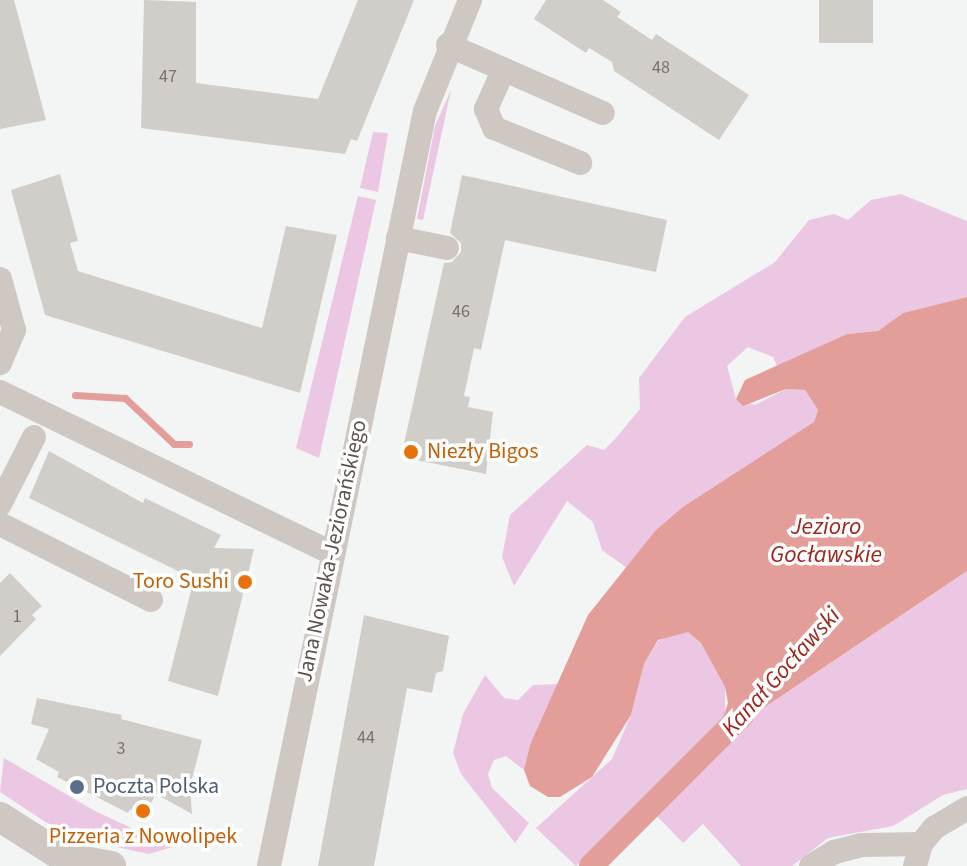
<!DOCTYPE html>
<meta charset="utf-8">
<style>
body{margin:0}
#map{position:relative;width:967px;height:866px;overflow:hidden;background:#f3f4f4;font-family:"Source Sans 3",sans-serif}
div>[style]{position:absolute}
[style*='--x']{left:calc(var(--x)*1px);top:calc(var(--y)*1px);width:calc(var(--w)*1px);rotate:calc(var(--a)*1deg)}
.green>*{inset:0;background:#ecc7e3}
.water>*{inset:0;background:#e49e99}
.stream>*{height:7px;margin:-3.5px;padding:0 3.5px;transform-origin:3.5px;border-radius:3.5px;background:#e49e99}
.canal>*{height:24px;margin:-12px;padding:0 12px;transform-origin:12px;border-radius:12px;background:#e49e99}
.building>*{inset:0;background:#d1ceca;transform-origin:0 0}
.minor>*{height:24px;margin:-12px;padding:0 12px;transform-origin:12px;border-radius:12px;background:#cfc7c2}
.tertiary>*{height:30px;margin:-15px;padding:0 15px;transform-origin:15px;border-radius:15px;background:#cfc7c2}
.dots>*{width:22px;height:22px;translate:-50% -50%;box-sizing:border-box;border:4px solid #fff;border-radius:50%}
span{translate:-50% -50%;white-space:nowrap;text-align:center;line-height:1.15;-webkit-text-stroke:7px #fff;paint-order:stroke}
.number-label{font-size:18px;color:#7b716c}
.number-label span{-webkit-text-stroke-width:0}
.food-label{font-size:22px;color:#c56008}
.left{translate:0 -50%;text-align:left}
.right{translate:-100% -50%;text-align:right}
.street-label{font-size:22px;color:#5e524c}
.service-label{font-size:22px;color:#4e5e75}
.water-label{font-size:24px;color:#a0251d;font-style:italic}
</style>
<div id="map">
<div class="green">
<i style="clip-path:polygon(451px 90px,423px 220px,417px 219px,435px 126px)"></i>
<i style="clip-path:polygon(373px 132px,388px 133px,378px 192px,360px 188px)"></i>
<i style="clip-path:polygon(901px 194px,967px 221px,967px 297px,903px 313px,878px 331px,847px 334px,777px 366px,773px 357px,748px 347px,727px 366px,736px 399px,755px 405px,786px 389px,805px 390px,818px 410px,814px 422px,655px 531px,627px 568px,602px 550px,593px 522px,567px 501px,514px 586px,502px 557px,510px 515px,587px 445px,604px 450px,615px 439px,640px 409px,639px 378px,685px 317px,775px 262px,809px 220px,834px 214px,848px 220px,871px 200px)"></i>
<i style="clip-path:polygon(358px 196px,376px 200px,319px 458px,296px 448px)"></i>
<i style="clip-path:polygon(967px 571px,967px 789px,943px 795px,893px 826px,828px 838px,792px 866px,741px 866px,703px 824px,683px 843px,654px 813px,747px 719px)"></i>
<i style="clip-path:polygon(677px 631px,688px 632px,701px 643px,725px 687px,725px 721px,576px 866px,536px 828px,612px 759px,631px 715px,644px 664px,658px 641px)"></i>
<i style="clip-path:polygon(485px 675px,504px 698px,518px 700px,533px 685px,559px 684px,524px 770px,506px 756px,494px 760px,488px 774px,492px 788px,529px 823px,515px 843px,461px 774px,453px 753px,463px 714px)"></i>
<i style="clip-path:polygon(4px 758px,95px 811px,172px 847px,149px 854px,121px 848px,47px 823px,0 792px)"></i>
</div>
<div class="water">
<i style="clip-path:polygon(967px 297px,967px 571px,747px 719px,727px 741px,718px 732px,728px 703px,725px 687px,701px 643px,688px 632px,658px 640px,644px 664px,631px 715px,592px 777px,560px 797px,548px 797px,530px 786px,524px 770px,530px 745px,588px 615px,655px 531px,683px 507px,814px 422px,818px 410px,805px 390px,786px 389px,743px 406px,736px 399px,745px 380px,847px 334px,878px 331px,903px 313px)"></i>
</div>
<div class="stream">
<i style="--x:75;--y:395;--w:50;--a:3.4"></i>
<i style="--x:125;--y:398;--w:67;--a:43.2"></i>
<i style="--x:174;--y:444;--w:15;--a:0"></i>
</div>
<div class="canal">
<i style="--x:591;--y:866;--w:214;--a:-45"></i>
</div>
<div class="building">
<i style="clip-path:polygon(0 0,14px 0,46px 120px,0 129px)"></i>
<i style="clip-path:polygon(144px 0,196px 2px,196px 83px,318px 99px,358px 0,414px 0,357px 141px,351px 139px,345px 154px,141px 128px)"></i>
<i style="clip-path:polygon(546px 0,603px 0,621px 12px,617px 17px,652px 40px,656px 34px,749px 95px,719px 140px,614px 71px,612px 62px,589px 48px,586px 53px,534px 19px)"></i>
<i style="left:819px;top:0;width:54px;height:43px"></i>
<i style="clip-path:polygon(60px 174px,78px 241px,70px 243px,78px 271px,262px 328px,286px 226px,337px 235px,300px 393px,45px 315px,11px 190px)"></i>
<i style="clip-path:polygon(462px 175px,667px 220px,656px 272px,505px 240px,481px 350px,474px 348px,464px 396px,470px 397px,468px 407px,493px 412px,486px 474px,401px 457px,444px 263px,452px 262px,461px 252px,461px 243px,450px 233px)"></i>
<i style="clip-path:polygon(49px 451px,143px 503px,145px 498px,221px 535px,214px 548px,254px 549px,218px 696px,168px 681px,194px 579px,29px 498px)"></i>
<i style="clip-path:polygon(10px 573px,42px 606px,32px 615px,36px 619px,0 656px,0 583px)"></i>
<i style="clip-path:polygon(364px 615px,449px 636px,443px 671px,436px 673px,432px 693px,407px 688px,374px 866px,318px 866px)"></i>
<i style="clip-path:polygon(37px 698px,122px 715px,121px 719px,202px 740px,190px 787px,192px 814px,156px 794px,143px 817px,130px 809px,128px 813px,57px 777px,59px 772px,36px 759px,49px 729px,31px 724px)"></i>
</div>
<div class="minor">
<i style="--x:448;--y:45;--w:169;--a:23.7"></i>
<i style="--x:503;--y:71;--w:42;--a:114.1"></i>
<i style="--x:486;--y:109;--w:21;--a:67"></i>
<i style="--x:494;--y:128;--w:93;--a:22.1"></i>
<i style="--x:398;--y:238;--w:50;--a:11.5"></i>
<i style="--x:0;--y:279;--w:53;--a:74.6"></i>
<i style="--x:14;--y:330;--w:36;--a:113"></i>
<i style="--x:0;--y:392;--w:367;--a:25.9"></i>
<i style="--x:0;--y:504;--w:75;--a:-63.1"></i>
<i style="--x:0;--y:524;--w:169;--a:26.7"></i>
<i style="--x:269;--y:866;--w:771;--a:-78.33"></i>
<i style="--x:425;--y:111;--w:120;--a:-67.9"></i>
<i style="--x:811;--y:866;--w:27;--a:-31"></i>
<i style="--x:834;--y:852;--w:29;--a:-14"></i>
<i style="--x:862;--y:845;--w:59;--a:-1"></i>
<i style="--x:915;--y:866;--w:23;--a:-75"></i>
<i style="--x:921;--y:844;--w:21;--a:-51"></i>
<i style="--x:934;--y:828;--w:39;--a:-31"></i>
</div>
<div class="tertiary">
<i style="--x:0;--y:817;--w:75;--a:32.4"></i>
<i style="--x:63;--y:857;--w:49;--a:10.6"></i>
</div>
<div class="dots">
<i style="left:411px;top:452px;background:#e8710a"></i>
<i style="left:245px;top:582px;background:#e8710a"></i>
<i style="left:77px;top:787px;background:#5c6f8a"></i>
<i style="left:143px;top:811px;background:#e8710a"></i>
</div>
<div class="number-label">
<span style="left:661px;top:68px">48</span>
<span style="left:168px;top:77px">47</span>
<span style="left:461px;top:312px">46</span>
<span style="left:17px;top:617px">1</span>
<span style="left:366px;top:738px">44</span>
<span style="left:121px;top:749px">3</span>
</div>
<div class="food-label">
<span class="left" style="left:427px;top:452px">Niezły Bigos</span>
<span class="right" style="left:229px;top:582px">Toro Sushi</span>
<span style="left:143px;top:837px">Pizzeria z Nowolipek</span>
</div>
<div class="street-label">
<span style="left:332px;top:551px;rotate:-78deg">Jana Nowaka-Jeziorańskiego</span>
</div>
<div class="service-label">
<span class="left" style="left:93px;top:787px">Poczta Polska</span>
</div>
<div class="water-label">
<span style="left:826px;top:541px">Jezioro<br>Gocławskie</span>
<span style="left:781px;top:672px;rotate:-48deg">Kanał Gocławski</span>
</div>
</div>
